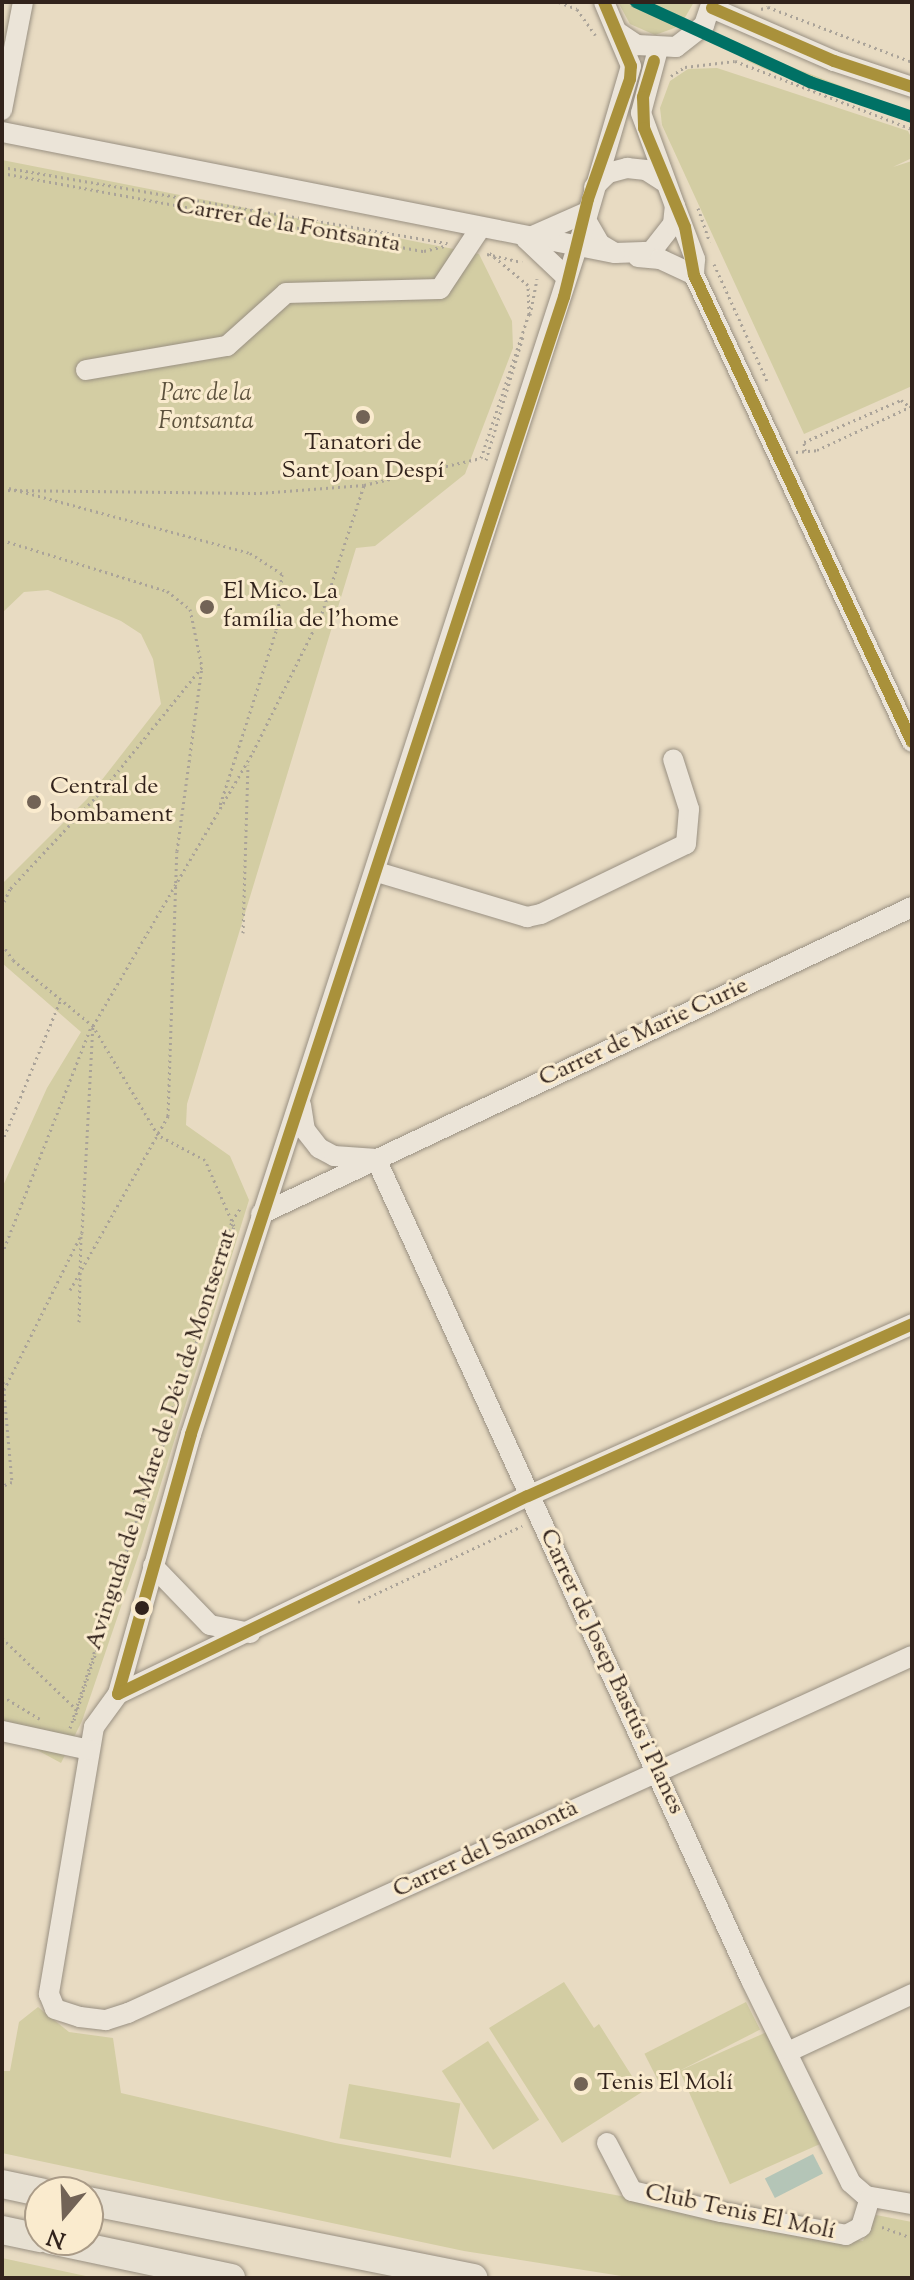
<!DOCTYPE html>
<meta charset="utf-8">
<style>
body{margin:0}
#map{position:relative;width:914px;height:2280px;overflow:hidden;background:#e8dbc2;font-family:"Sorts Mill Goudy",serif}
div>[style]{position:absolute}
[style*='--x']{left:calc(var(--x)*1px);top:calc(var(--y)*1px);width:calc(var(--w)*1px);rotate:calc(var(--a)*1deg)}
.green>*{inset:0;background:#d3cda3;transform-origin:0 0}
.water>*{inset:0;background:#b4c5b7;transform-origin:0 0}
.path>*{height:3px;margin-top:-1.5px;transform-origin:0;background:repeating-linear-gradient(90deg,#aaa399 0 2px,transparent 0 6px)}
.roads{filter:drop-shadow(0 0 2px #999082) drop-shadow(0 0 2px #999082)}
.minor>*{height:20px;margin:-10px;padding:0 10px;transform-origin:10px;border-radius:10px;background:#ebe4d8}
.highway>*{height:28px;margin:-14px;padding:0 14px;transform-origin:14px;border-radius:14px;background:#e7e0d2}
.bus-1>*{height:12px;margin:-6px;padding:0 6px;transform-origin:6px;border-radius:6px;background:#a9913b}
.tram-1>*{height:12px;margin:-6px;padding:0 6px;transform-origin:6px;border-radius:6px;background:#007165}
.dots>*{width:22px;height:22px;translate:-50% -50%;box-sizing:border-box;border:4px solid #faebce;border-radius:50%}
span{translate:-50% -50%;white-space:nowrap;text-align:center;line-height:1.15;-webkit-text-stroke:6px #faebce;paint-order:stroke}
.street-label{font-size:24px;color:#32231c}
.park-label{font-size:24px;color:#5d523d;font-style:italic}
.poi-label{font-size:24px;color:#32231c}
.left{translate:0 -50%;text-align:left}
.frame{position:absolute;inset:0;border:4px solid #32231c;pointer-events:none}
.north{position:absolute;left:24px;top:2176px;width:80px;height:80px;box-sizing:border-box;background:#faebce;border:2px solid #aa9b87;border-radius:50%;rotate:199deg;font-size:22px;font-weight:700;line-height:32px;text-align:center;color:#32231c}
.north::after{content:'';display:block;margin:auto;width:28px;height:36px;background:#726356;clip-path:polygon(50% 0,100% 100%,50% 72%,0 100%)}
</style>
<div id="map">
<div class="green">
<i style="clip-path:polygon(618px 2px,694px 2px,680px 26px,655px 35px,630px 24px)"></i>
<i style="clip-path:polygon(750px 51px,912px 113px,912px 123px,769px 71px,745px 60px)"></i>
<i style="clip-path:polygon(717px 68px,908px 131px,912px 139px,912px 158px,893px 167px,912px 161px,912px 386px,804px 434px,662px 125px,660px 108px,670px 81px,688px 69px)"></i>
<i style="clip-path:polygon(2px 160px,479px 254px,512px 321px,513px 348px,465px 474px,375px 546px,356px 548px,187px 1104px,186px 1125px,230px 1156px,249px 1200px,141px 1548px,82px 1721px,61px 1763px,2px 1731px,2px 1188px,47px 1088px,81px 1032px,2px 963px,2px 884px,87px 799px,161px 704px,153px 659px,141px 634px,121px 621px,48px 590px,24px 592px,2px 613px)"></i>
<i style="clip-path:polygon(564px 1982px,594px 2028px,599px 2024px,642px 2092px,562px 2143px,489px 2028px)"></i>
<i style="left:746px;top:2002px;width:31px;height:114px;rotate:63deg"></i>
<i style="clip-path:polygon(38px 2007px,69px 2032px,113px 2038px,121px 2093px,335px 2143px,863px 2241px,876px 2215px,912px 2222px,912px 2278px,634px 2278px,464px 2251px,2px 2153px,2px 2071px,10px 2071px,19px 2022px)"></i>
<i style="left:769px;top:2031px;width:124px;height:98px;rotate:66deg"></i>
<i style="left:488px;top:2041px;width:94px;height:55px;rotate:57deg"></i>
<i style="left:349px;top:2084px;width:113px;height:55px;rotate:10deg"></i>
<i style="clip-path:polygon(2px 2258px,95px 2278px,2px 2278px)"></i>
</div>
<div class="water">
<i style="left:813px;top:2154px;width:22px;height:54px;rotate:63deg"></i>
</div>
<div class="path">
<i style="--x:559;--y:2;--w:19;--a:21"></i>
<i style="--x:577;--y:9;--w:32;--a:55"></i>
<i style="--x:761;--y:9;--w:7;--a:-16"></i>
<i style="--x:768;--y:7;--w:154;--a:20.9"></i>
<i style="--x:671;--y:76;--w:17;--a:-33"></i>
<i style="--x:685;--y:67;--w:50;--a:-6.8"></i>
<i style="--x:735;--y:61;--w:190;--a:21"></i>
<i style="--x:2;--y:167;--w:452;--a:9.7"></i>
<i style="--x:2;--y:173;--w:429;--a:10.5"></i>
<i style="--x:424;--y:251;--w:21;--a:-14"></i>
<i style="--x:698;--y:208;--w:36;--a:71"></i>
<i style="--x:487;--y:254;--w:36;--a:13"></i>
<i style="--x:714;--y:264;--w:128;--a:65.6"></i>
<i style="--x:530;--y:315;--w:37;--a:-79"></i>
<i style="--x:805;--y:451;--w:9;--a:-96"></i>
<i style="--x:804;--y:442;--w:106;--a:-23.4"></i>
<i style="--x:901;--y:400;--w:10;--a:37"></i>
<i style="--x:796;--y:452;--w:21;--a:-5"></i>
<i style="--x:817;--y:450;--w:105;--a:-24.9"></i>
<i style="--x:486;--y:460;--w:128;--a:-73.3"></i>
<i style="--x:9;--y:488;--w:250;--a:15.1"></i>
<i style="--x:250;--y:553;--w:38;--a:33"></i>
<i style="--x:282;--y:574;--w:57;--a:96"></i>
<i style="--x:276;--y:631;--w:183;--a:107.8"></i>
<i style="--x:2;--y:490;--w:258;--a:0.7"></i>
<i style="--x:260;--y:493;--w:104;--a:-4.4"></i>
<i style="--x:2;--y:540;--w:173;--a:17.2"></i>
<i style="--x:167;--y:591;--w:29;--a:38"></i>
<i style="--x:190;--y:609;--w:59;--a:78.3"></i>
<i style="--x:202;--y:667;--w:153;--a:128.9"></i>
<i style="--x:106;--y:786;--w:141;--a:133"></i>
<i style="--x:10;--y:889;--w:19;--a:115"></i>
<i style="--x:243;--y:933;--w:168;--a:-88.3"></i>
<i style="--x:2;--y:944;--w:19;--a:55"></i>
<i style="--x:13;--y:960;--w:104;--a:39.5"></i>
<i style="--x:93;--y:1026;--w:317;--a:-59.7"></i>
<i style="--x:253;--y:752;--w:155;--a:-63.6"></i>
<i style="--x:322;--y:613;--w:135;--a:-71.8"></i>
<i style="--x:364;--y:485;--w:120;--a:-13"></i>
<i style="--x:481;--y:458;--w:152;--a:-71.6"></i>
<i style="--x:529;--y:314;--w:29;--a:-92"></i>
<i style="--x:528;--y:285;--w:53;--a:-140.3"></i>
<i style="--x:2;--y:1142;--w:155;--a:-67.6"></i>
<i style="--x:2;--y:1254;--w:242;--a:-68.6"></i>
<i style="--x:70;--y:1290;--w:200;--a:-60.6"></i>
<i style="--x:168;--y:1116;--w:265;--a:-88.1"></i>
<i style="--x:177;--y:851;--w:186;--a:-82.3"></i>
<i style="--x:79;--y:1322;--w:86;--a:-88.7"></i>
<i style="--x:2;--y:1370;--w:112;--a:84.9"></i>
<i style="--x:12;--y:1482;--w:11;--a:158"></i>
<i style="--x:4;--y:1390;--w:175;--a:-63.6"></i>
<i style="--x:82;--y:1233;--w:207;--a:-87"></i>
<i style="--x:358;--y:1602;--w:181;--a:-24.9"></i>
<i style="--x:2;--y:1638;--w:104;--a:43.8"></i>
<i style="--x:2;--y:1696;--w:44;--a:31.2"></i>
<i style="--x:74;--y:1720;--w:519;--a:-72.05"></i>
<i style="--x:234;--y:1226;--w:72;--a:-113.7"></i>
<i style="--x:205;--y:1160;--w:53;--a:-152"></i>
<i style="--x:158;--y:1135;--w:127;--a:-120.8"></i>
<i style="--x:70;--y:1728;--w:532;--a:-72.28"></i>
<i style="--x:232;--y:1221;--w:17;--a:-57"></i>
<i style="--x:882;--y:2227;--w:32;--a:20"></i>
</div>
<div class="roads">
<div class="minor">
<i style="--x:604;--y:2;--w:69;--a:67.1"></i>
<i style="--x:631;--y:66;--w:160;--a:106.3"></i>
<i style="--x:586;--y:220;--w:28;--a:60"></i>
<i style="--x:600;--y:244;--w:17;--a:31"></i>
<i style="--x:615;--y:253;--w:36;--a:-2"></i>
<i style="--x:651;--y:252;--w:36;--a:-52"></i>
<i style="--x:673;--y:224;--w:18;--a:-84"></i>
<i style="--x:675;--y:206;--w:99;--a:-110.1"></i>
<i style="--x:641;--y:113;--w:66;--a:-75.1"></i>
<i style="--x:712;--y:8;--w:133;--a:23.5"></i>
<i style="--x:834;--y:61;--w:82;--a:18.4"></i>
<i style="--x:619;--y:33;--w:22;--a:34"></i>
<i style="--x:637;--y:45;--w:39;--a:3"></i>
<i style="--x:676;--y:47;--w:36;--a:-38"></i>
<i style="--x:704;--y:25;--w:24;--a:-71"></i>
<i style="--x:2;--y:110;--w:110;--a:-79"></i>
<i style="--x:2;--y:132;--w:625;--a:11.17"></i>
<i style="--x:594;--y:187;--w:20;--a:-45"></i>
<i style="--x:608;--y:173;--w:20;--a:-15"></i>
<i style="--x:627;--y:168;--w:19;--a:6"></i>
<i style="--x:646;--y:170;--w:20;--a:33"></i>
<i style="--x:675;--y:206;--w:57;--a:69.3"></i>
<i style="--x:695;--y:259;--w:16;--a:94"></i>
<i style="--x:694;--y:275;--w:515;--a:64.98"></i>
<i style="--x:586;--y:220;--w:1277;--a:108.02"></i>
<i style="--x:191;--y:1434;--w:270;--a:105.7"></i>
<i style="--x:118;--y:1694;--w:41;--a:126"></i>
<i style="--x:94;--y:1727;--w:271;--a:99.6"></i>
<i style="--x:49;--y:1994;--w:16;--a:68"></i>
<i style="--x:55;--y:2009;--w:26;--a:18"></i>
<i style="--x:80;--y:2017;--w:26;--a:7"></i>
<i style="--x:106;--y:2020;--w:23;--a:-18"></i>
<i style="--x:128;--y:2013;--w:861;--a:-24.48"></i>
<i style="--x:526;--y:239;--w:67;--a:-23.9"></i>
<i style="--x:526;--y:239;--w:55;--a:43.5"></i>
<i style="--x:638;--y:257;--w:22;--a:5"></i>
<i style="--x:660;--y:259;--w:38;--a:25"></i>
<i style="--x:86;--y:370;--w:143;--a:-9.7"></i>
<i style="--x:227;--y:346;--w:79;--a:-41.9"></i>
<i style="--x:286;--y:293;--w:154;--a:-1.5"></i>
<i style="--x:440;--y:289;--w:71;--a:-56.5"></i>
<i style="--x:377;--y:872;--w:157;--a:16.7"></i>
<i style="--x:527;--y:917;--w:14;--a:-12"></i>
<i style="--x:541;--y:914;--w:161;--a:-25.8"></i>
<i style="--x:686;--y:844;--w:35;--a:-85"></i>
<i style="--x:689;--y:809;--w:52;--a:-107.7"></i>
<i style="--x:301;--y:1105;--w:25;--a:81"></i>
<i style="--x:305;--y:1130;--w:23;--a:52"></i>
<i style="--x:319;--y:1148;--w:17;--a:28"></i>
<i style="--x:334;--y:1156;--w:39;--a:4"></i>
<i style="--x:376;--y:1159;--w:903;--a:65.45"></i>
<i style="--x:751;--y:1980;--w:226;--a:63.8"></i>
<i style="--x:851;--y:2183;--w:20;--a:41"></i>
<i style="--x:866;--y:2196;--w:47;--a:9.9"></i>
<i style="--x:261;--y:1214;--w:720;--a:-25.25"></i>
<i style="--x:153;--y:1566;--w:82;--a:46"></i>
<i style="--x:210;--y:1625;--w:41;--a:11.3"></i>
<i style="--x:118;--y:1694;--w:455;--a:-25.8"></i>
<i style="--x:528;--y:1496;--w:421;--a:-24.1"></i>
<i style="--x:2;--y:1731;--w:89;--a:12.3"></i>
<i style="--x:790;--y:2051;--w:135;--a:-25"></i>
<i style="--x:607;--y:2143;--w:54;--a:62.5"></i>
<i style="--x:632;--y:2191;--w:91;--a:13.3"></i>
<i style="--x:721;--y:2212;--w:127;--a:10.4"></i>
<i style="--x:846;--y:2235;--w:17;--a:-28"></i>
<i style="--x:861;--y:2227;--w:31;--a:-73"></i>
</div>
<div class="highway">
<i style="--x:2;--y:2184;--w:40;--a:12"></i>
<i style="--x:88;--y:2201;--w:393;--a:11.3"></i>
<i style="--x:2;--y:2230;--w:39;--a:12"></i>
<i style="--x:51;--y:2240;--w:184;--a:11.9"></i>
</div>
</div>
<div class="bus-1">
<i style="--x:712;--y:8;--w:133;--a:23.5"></i>
<i style="--x:834;--y:61;--w:82;--a:18.4"></i>
<i style="--x:654;--y:61;--w:38;--a:107"></i>
<i style="--x:643;--y:97;--w:31;--a:88"></i>
<i style="--x:644;--y:128;--w:107;--a:67.5"></i>
<i style="--x:685;--y:227;--w:49;--a:79.4"></i>
<i style="--x:694;--y:275;--w:515;--a:64.98"></i>
<i style="--x:118;--y:1694;--w:270;--a:-74.3"></i>
<i style="--x:191;--y:1434;--w:1197;--a:-71.84"></i>
<i style="--x:564;--y:297;--w:101;--a:-76.2"></i>
<i style="--x:588;--y:199;--w:127;--a:-70.7"></i>
<i style="--x:630;--y:79;--w:13;--a:-86"></i>
<i style="--x:631;--y:66;--w:69;--a:-112.9"></i>
<i style="--x:118;--y:1694;--w:455;--a:-25.8"></i>
<i style="--x:528;--y:1496;--w:421;--a:-24.1"></i>
</div>
<div class="tram-1">
<i style="--x:636;--y:2;--w:192;--a:24.7"></i>
<i style="--x:810;--y:82;--w:108;--a:18.9"></i>
</div>
<div class="dots">
<i style="left:363px;top:417px;background:#726356"></i>
<i style="left:207px;top:607px;background:#726356"></i>
<i style="left:34px;top:802px;background:#726356"></i>
<i style="left:142px;top:1608px;background:#32231c"></i>
<i style="left:581px;top:2084px;background:#726356"></i>
</div>
<div class="street-label">
<span style="left:288px;top:226px;rotate:10deg">Carrer de la Fontsanta</span>
<span style="left:644px;top:1033px;rotate:-25deg">Carrer de Marie Curie</span>
<span style="left:162px;top:1440px;rotate:-72deg">Avinguda de la Mare de Déu de Montserrat</span>
<span style="left:611px;top:1672px;rotate:65deg">Carrer de Josep Bastús i Planes</span>
<span style="left:486px;top:1850px;rotate:-25deg">Carrer del Samontà</span>
<span style="left:740px;top:2213px;rotate:12deg">Club Tenis El Molí</span>
</div>
<div class="park-label">
<span style="left:206px;top:409px">Parc de la<br>Fontsanta</span>
</div>
<div class="poi-label">
<span style="left:363px;top:458px">Tanatori de<br>Sant Joan Despí</span>
<span class="left" style="left:223px;top:607px">El Mico. La<br>família de l'home</span>
<span class="left" style="left:50px;top:802px">Central de<br>bombament</span>
<span class="left" style="left:597px;top:2084px">Tenis El Molí</span>
</div>
<div class="frame"></div>
<div class="north">N</div>
</div>
